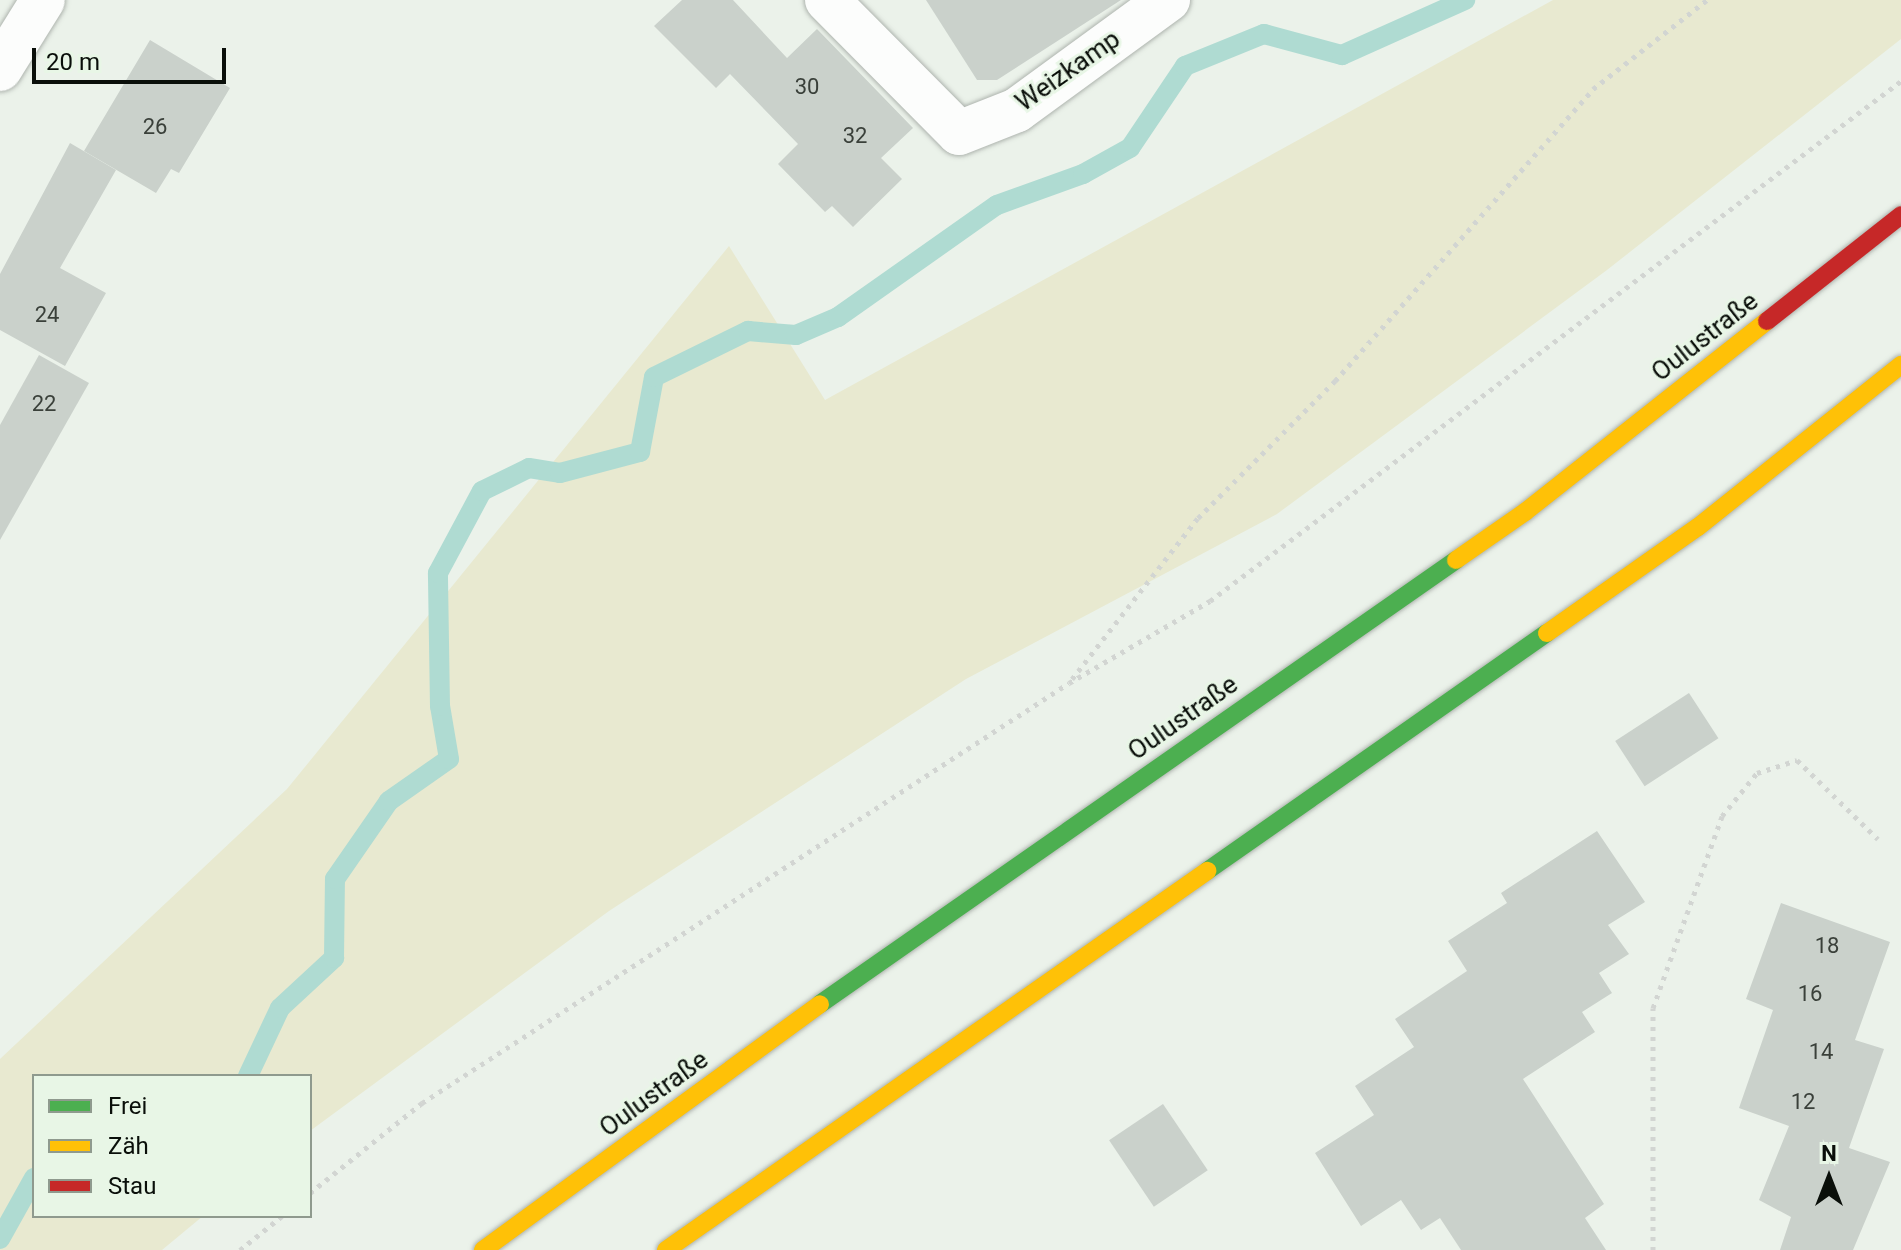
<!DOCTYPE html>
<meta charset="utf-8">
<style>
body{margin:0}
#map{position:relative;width:1901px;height:1250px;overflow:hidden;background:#ebf2ea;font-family:Roboto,sans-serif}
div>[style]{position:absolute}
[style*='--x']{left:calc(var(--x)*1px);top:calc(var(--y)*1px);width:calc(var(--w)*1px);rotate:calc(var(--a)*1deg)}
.green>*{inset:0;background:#e8e9d0}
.stream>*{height:20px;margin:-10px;padding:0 10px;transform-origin:10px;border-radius:10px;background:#afdbd2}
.building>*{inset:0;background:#cad1cb;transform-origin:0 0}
.path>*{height:5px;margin-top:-2.5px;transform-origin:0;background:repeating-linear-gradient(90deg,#d2d5d2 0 4px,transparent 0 10px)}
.roads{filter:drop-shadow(0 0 2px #aeb4ae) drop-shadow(0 0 2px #aeb4ae)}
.street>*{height:44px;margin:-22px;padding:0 22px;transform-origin:22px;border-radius:22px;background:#fcfdfc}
.fast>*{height:18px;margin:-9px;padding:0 9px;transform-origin:9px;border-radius:9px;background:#4caf50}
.slow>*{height:18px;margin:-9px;padding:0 9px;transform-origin:9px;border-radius:9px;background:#ffc107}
.jam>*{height:18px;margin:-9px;padding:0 9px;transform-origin:9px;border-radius:9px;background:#c62828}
span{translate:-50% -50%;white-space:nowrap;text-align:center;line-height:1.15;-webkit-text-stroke:6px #e8f6e6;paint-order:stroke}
.number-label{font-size:22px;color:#3a403a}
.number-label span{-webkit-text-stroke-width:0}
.street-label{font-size:26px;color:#0a0f0a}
.legend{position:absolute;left:32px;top:1074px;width:280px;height:144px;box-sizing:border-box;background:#e8f6e6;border:2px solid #8f9a8e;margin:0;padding:10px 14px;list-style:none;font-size:24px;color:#0a0f0a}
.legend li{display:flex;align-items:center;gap:16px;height:40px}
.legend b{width:40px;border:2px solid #8f9a8e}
.north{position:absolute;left:1789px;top:1138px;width:80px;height:80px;-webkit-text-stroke:6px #e8f6e6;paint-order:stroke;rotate:0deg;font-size:22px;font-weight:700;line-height:32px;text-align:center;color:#0a0f0a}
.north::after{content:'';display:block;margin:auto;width:28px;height:36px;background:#0a0f0a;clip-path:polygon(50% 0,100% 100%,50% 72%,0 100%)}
.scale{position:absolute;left:32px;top:48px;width:194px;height:36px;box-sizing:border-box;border:4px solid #0a0f0a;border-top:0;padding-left:10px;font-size:24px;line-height:28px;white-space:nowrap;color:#0a0f0a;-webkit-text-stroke:6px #e8f6e6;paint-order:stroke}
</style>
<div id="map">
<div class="green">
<i style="clip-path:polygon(1553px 0,1901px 0,1901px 39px,1607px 270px,1277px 514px,966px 679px,609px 911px,310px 1131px,310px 1076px,34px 1076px,34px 1216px,203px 1216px,162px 1250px,0 1250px,0 1059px,287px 789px,729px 246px,825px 400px)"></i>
</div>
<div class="stream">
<i style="--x:248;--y:1076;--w:75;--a:-64.8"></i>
<i style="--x:280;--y:1008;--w:74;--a:-42.8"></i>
<i style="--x:334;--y:958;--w:79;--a:-89.3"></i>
<i style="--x:335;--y:879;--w:95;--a:-55.3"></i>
<i style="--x:389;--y:801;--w:73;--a:-35"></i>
<i style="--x:449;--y:759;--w:54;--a:-99.6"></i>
<i style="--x:440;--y:706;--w:133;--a:-90.9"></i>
<i style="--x:438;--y:573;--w:93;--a:-61.8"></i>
<i style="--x:482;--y:491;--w:52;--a:-26.1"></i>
<i style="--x:529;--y:468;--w:31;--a:9"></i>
<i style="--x:560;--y:473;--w:83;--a:-14.7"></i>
<i style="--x:640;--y:452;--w:76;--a:-79.4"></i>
<i style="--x:654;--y:377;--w:105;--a:-26.1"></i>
<i style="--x:748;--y:331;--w:48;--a:4.8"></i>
<i style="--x:796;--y:335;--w:46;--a:-23.2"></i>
<i style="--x:838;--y:317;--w:194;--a:-35.2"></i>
<i style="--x:997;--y:205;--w:91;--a:-19.8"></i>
<i style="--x:1083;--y:174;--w:54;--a:-29"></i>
<i style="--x:1130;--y:148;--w:99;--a:-56.1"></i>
<i style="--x:1185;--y:66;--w:85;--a:-22.1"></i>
<i style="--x:1264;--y:34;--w:81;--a:15.1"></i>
<i style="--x:1342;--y:55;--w:135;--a:-24.1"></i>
<i style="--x:0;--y:1239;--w:70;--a:-60.9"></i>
</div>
<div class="building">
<i style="clip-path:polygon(682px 0,733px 0,787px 58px,817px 29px,913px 128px,881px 158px,902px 179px,853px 227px,832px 206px,825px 212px,778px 164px,798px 144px,730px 74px,716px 88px,654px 26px)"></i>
<i style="clip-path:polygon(926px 0,1121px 0,997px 80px,977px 80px)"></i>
<i style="clip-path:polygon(150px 40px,230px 88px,179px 173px,171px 169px,156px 193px,84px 151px)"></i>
<i style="clip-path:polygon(70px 143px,116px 170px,60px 268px,106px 293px,65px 366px,0 330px,0 274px)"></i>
<i style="clip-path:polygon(39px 355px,89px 383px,0 540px,0 425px)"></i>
<i style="left:1689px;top:693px;width:54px;height:88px;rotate:57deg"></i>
<i style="clip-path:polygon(1597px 831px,1645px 902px,1608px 925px,1629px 954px,1599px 973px,1612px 993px,1582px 1012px,1595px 1032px,1523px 1079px,1604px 1204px,1585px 1218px,1606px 1250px,1461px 1250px,1440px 1218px,1421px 1230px,1401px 1200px,1361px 1226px,1315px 1153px,1374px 1115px,1355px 1086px,1414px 1047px,1395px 1019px,1467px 971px,1448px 941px,1507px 903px,1501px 893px)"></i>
<i style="clip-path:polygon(1781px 903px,1890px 942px,1855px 1040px,1884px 1049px,1849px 1148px,1890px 1162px,1853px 1250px,1780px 1250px,1791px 1217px,1759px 1200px,1789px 1126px,1739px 1108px,1773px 1010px,1746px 999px)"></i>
<i style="left:1163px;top:1104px;width:80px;height:65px;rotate:56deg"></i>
</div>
<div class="path">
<i style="--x:1072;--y:679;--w:204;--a:-52"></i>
<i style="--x:1198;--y:518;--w:194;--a:-45"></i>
<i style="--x:1335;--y:381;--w:390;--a:-48.5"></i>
<i style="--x:1593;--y:89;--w:145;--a:-38"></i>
<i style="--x:310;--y:1193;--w:144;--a:-38.8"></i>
<i style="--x:422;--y:1103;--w:771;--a:-32.99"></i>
<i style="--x:1069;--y:683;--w:163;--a:-30.2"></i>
<i style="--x:1210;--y:601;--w:865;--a:-36.96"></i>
<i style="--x:240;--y:1250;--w:54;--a:-39"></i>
<i style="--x:1653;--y:1250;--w:242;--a:-90"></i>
<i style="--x:1653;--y:1008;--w:204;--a:-70.2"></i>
<i style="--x:1722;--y:816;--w:55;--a:-50.9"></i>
<i style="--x:1757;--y:773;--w:42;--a:-18"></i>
<i style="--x:1797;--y:760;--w:113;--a:44.3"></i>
</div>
<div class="roads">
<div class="street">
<i style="--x:827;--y:0;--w:187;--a:45.2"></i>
<i style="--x:959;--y:133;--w:62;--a:-21.6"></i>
<i style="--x:1017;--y:110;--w:187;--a:-36.1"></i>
<i style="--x:0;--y:69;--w:81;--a:-58.1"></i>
</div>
<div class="fast">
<i style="--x:1207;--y:871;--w:415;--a:-35"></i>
<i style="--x:820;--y:1004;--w:776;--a:-34.92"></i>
</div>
<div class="slow">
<i style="--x:1456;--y:560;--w:84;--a:-34.8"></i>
<i style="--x:1525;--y:512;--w:308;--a:-38.3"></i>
<i style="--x:1547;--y:633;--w:184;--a:-35.1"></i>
<i style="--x:1698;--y:527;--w:260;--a:-38.6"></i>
<i style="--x:483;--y:1250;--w:417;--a:-36.1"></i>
<i style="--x:666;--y:1250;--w:661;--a:-35.01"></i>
</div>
<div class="jam">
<i style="--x:1767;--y:321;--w:171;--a:-38.3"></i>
</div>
</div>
<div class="number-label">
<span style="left:807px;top:87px">30</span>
<span style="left:155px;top:127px">26</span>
<span style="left:855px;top:136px">32</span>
<span style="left:47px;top:315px">24</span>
<span style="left:44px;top:404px">22</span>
<span style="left:1827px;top:946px">18</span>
<span style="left:1810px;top:994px">16</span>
<span style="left:1821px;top:1052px">14</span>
<span style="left:1803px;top:1102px">12</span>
</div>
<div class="street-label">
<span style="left:1068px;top:71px;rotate:-35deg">Weizkamp</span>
<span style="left:1705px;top:337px;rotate:-38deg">Oulustraße</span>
<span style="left:1183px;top:718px;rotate:-35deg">Oulustraße</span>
<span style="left:654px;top:1094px;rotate:-36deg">Oulustraße</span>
</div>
<ul class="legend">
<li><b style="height:10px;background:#4caf50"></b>Frei</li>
<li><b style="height:10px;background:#ffc107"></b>Zäh</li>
<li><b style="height:10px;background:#c62828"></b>Stau</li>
</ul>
<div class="north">N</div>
<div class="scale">20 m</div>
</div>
